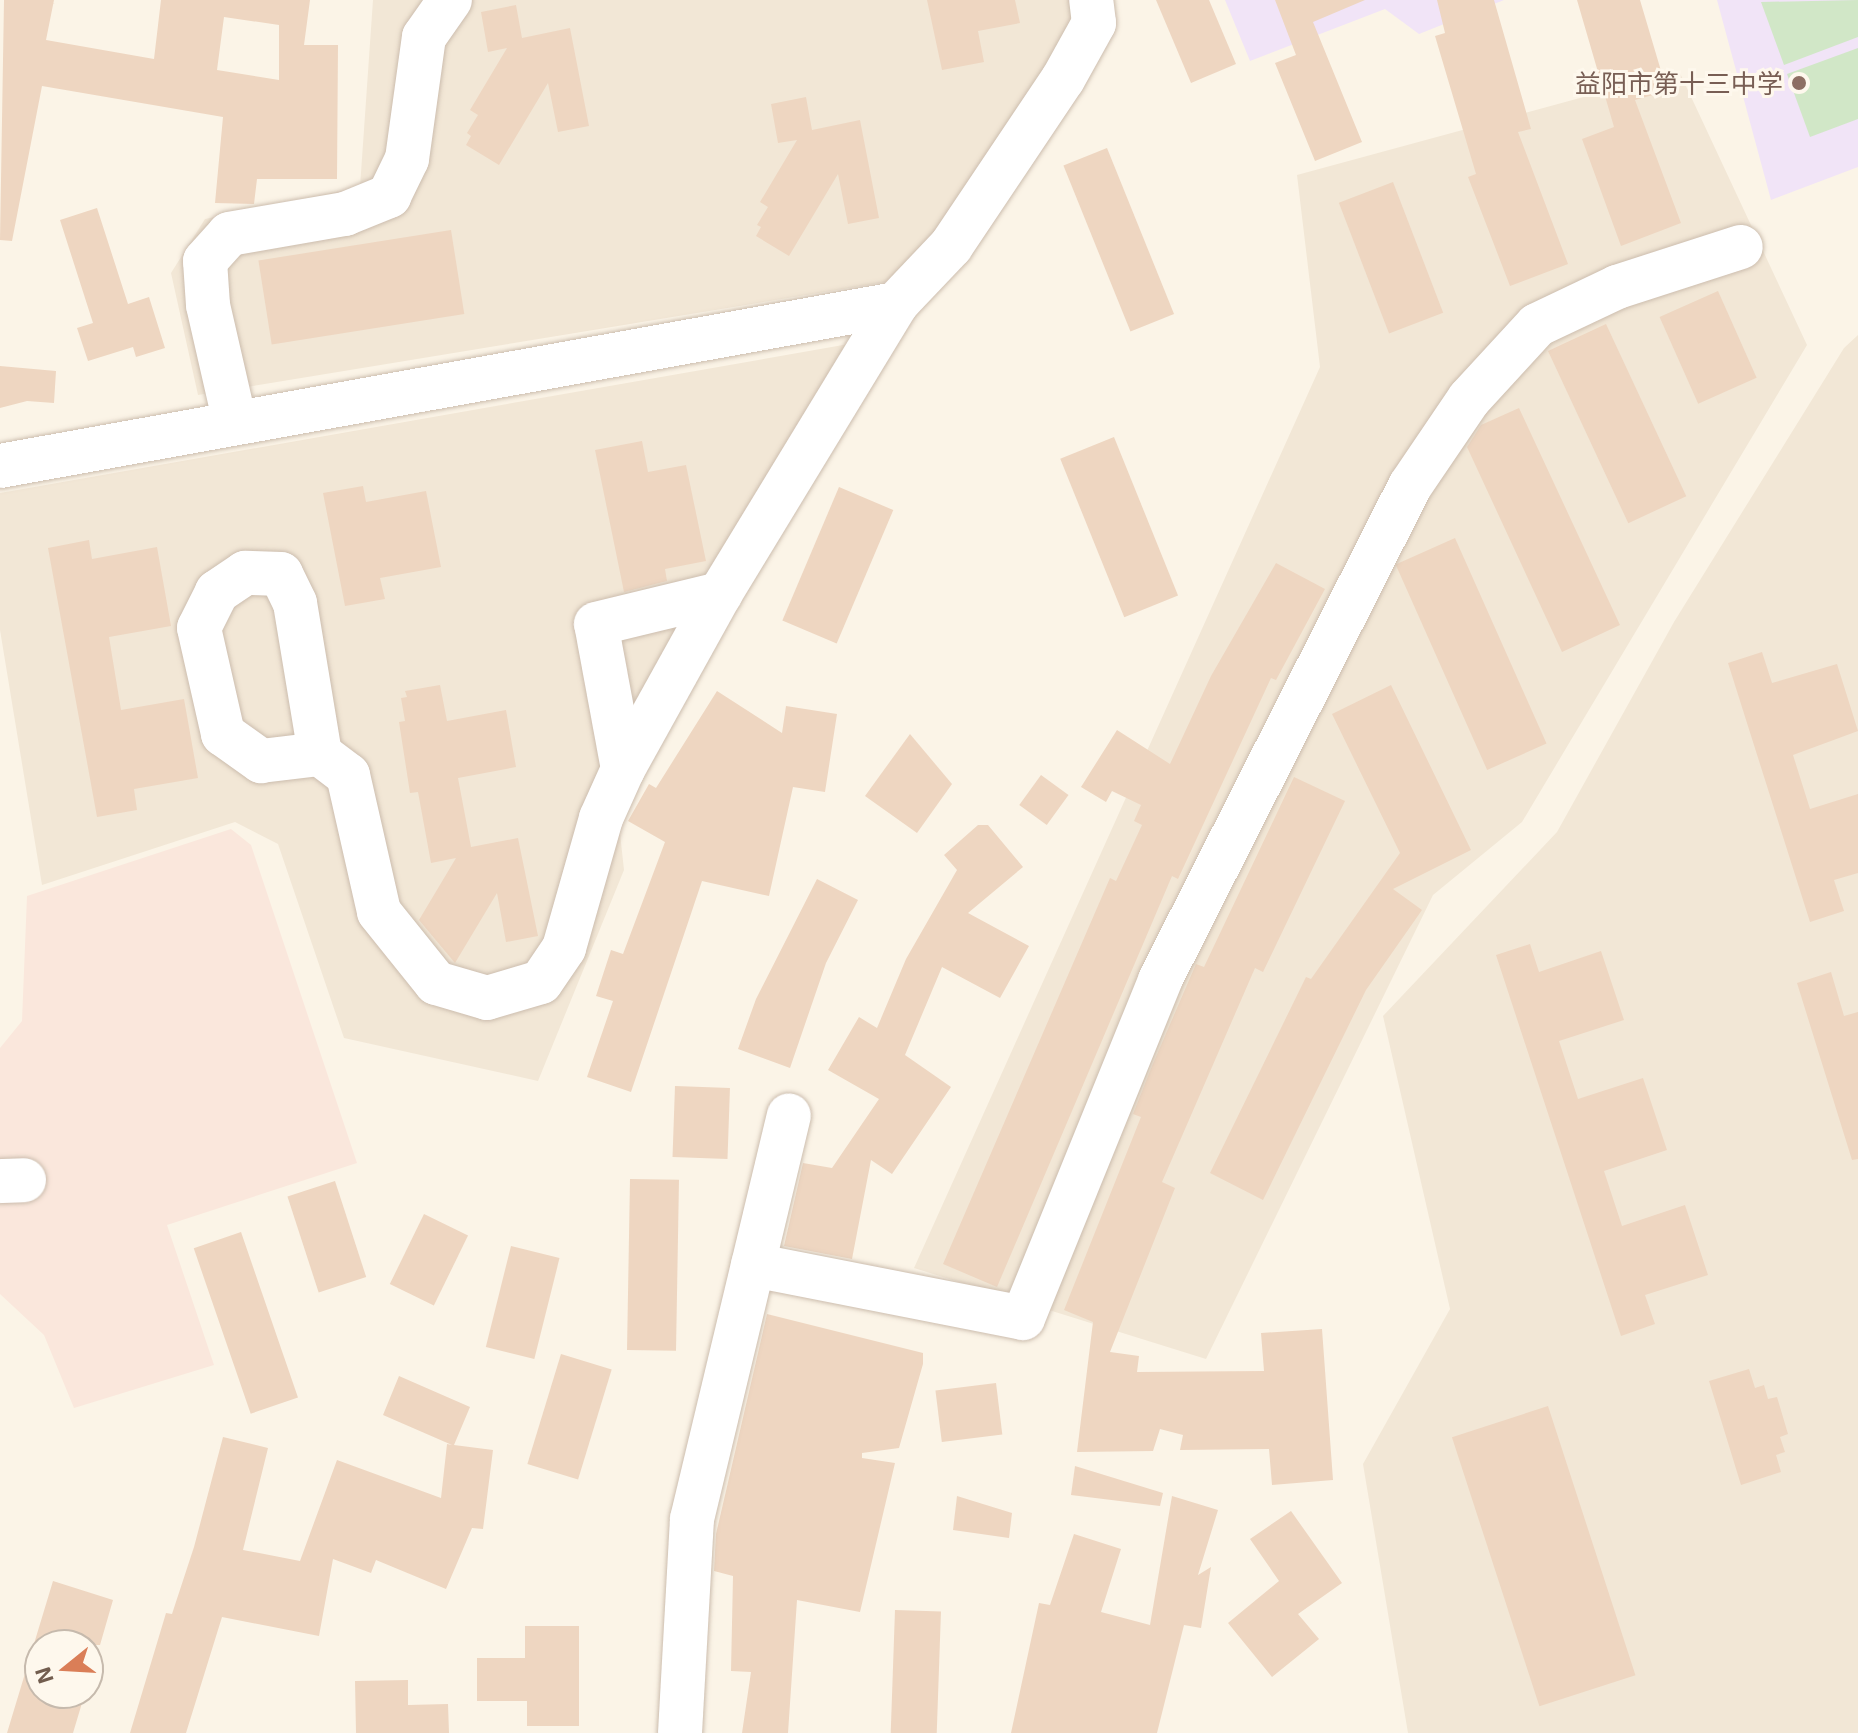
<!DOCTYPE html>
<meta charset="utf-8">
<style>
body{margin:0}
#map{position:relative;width:1858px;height:1733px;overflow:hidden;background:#fbf4e7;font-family:"Exo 2","Noto Sans SC",sans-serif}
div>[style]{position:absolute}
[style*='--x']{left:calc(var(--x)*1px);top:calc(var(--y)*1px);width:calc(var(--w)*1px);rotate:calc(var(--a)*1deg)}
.residential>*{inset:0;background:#f2e7d6}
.commercial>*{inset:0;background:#fae7dc}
.education>*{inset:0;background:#f1e4f7}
.green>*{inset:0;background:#d1e7c7}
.building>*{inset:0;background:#eed6c1;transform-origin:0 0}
.roads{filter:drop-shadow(0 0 2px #ccbdae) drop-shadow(0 0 2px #ccbdae)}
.minor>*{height:44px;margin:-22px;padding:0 22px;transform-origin:22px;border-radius:22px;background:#fff}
.dots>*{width:22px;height:22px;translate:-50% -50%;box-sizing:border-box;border:4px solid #fef8ed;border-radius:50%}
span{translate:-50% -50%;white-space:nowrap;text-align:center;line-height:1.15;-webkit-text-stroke:6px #fef8ed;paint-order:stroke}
.education-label{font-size:26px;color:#785e54}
.right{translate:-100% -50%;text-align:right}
.north{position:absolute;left:24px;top:1629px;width:80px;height:80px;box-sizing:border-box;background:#fef8ed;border:2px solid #c6baad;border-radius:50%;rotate:252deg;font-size:22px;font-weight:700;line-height:32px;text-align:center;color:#725d4e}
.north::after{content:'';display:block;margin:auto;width:28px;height:36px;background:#da7e57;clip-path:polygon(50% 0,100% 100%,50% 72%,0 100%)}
</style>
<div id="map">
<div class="residential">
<i style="clip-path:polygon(373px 0,1110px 0,952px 271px,198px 395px,171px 273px,205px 219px,360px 187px)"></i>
<i style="clip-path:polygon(1679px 71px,1807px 345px,1522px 822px,1433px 895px,1206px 1359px,914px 1268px,1320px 367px,1297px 175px)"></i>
<i style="clip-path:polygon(900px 335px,617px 806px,624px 870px,538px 1081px,344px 1038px,278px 844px,235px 822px,42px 885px,0 630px,0 493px)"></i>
<i style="clip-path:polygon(1858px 335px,1858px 1733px,1408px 1733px,1363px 1464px,1450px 1309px,1383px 1016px,1557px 832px,1674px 622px,1844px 348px)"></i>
</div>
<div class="commercial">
<i style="clip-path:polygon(231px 829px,251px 845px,357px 1163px,167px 1225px,214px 1365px,74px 1408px,44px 1335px,0 1294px,0 1048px,22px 1021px,27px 896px)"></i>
</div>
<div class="education">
<i style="clip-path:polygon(1225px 0,1504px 0,1419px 34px,1385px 9px,1250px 61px)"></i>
<i style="clip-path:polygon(1717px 0,1858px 0,1858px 167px,1771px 200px)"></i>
</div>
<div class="green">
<i style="clip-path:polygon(1858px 0,1858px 37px,1784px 65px,1761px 2px)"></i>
<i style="clip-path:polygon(1858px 48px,1858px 119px,1810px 137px,1787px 74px)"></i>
</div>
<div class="building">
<i style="clip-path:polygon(evenodd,4px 0,54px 0,46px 40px,154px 59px,161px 0,310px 0,304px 45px,338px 45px,337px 179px,257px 179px,254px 204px,215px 203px,223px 117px,42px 86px,12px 241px,0 240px,4px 0,224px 17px,279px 25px,279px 80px,217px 70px,224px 17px)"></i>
<i style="clip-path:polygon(927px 0,1015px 0,1020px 23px,978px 31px,984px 62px,942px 70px)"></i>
<i style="clip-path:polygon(1156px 0,1209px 0,1236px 64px,1191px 83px)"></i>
<i style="clip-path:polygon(1275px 0,1365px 0,1313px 22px,1362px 142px,1315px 161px,1275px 63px,1296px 55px)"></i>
<i style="clip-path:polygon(1437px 0,1494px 0,1531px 129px,1518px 132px,1568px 264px,1510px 286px,1468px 177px,1476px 174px,1435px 36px,1445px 33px)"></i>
<i style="clip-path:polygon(1577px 0,1640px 0,1667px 91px,1635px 100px,1681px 223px,1621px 246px,1582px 139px,1614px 127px)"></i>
<i style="clip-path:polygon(516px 5px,522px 38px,570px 28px,589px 126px,558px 132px,548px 83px,499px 165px,466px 145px,471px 136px,467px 133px,478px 115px,470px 110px,507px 48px,488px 52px,481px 12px)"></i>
<i style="clip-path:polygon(806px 97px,812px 130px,860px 120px,879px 218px,848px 224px,838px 174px,789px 256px,756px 236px,761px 227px,757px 225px,768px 207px,760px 202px,797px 140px,778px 143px,771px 104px)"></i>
<i style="left:1107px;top:148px;width:179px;height:47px;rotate:68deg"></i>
<i style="left:1393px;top:182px;width:140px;height:58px;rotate:69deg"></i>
<i style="clip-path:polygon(97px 208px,128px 304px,149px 297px,165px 348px,136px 357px,133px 347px,88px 361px,77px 328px,93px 323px,60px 220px)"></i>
<i style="left:451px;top:230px;width:85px;height:195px;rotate:81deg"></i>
<i style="left:1718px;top:291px;width:95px;height:64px;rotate:66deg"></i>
<i style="left:1606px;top:324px;width:190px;height:64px;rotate:65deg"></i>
<i style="clip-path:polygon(0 366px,56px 371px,54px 403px,27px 401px,0 408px)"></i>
<i style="clip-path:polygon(1519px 408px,1620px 625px,1562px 652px,1467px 447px,1481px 425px)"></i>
<i style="left:1114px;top:437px;width:171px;height:58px;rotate:68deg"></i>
<i style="clip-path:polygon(642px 441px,648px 472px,686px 465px,706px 561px,665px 569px,667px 581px,624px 592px,595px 450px)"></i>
<i style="clip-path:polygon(363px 486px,366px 502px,426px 491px,441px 567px,380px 578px,385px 599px,345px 606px,323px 493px)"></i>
<i style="left:839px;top:487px;width:59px;height:145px;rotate:23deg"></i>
<i style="left:1455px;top:538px;width:225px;height:65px;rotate:66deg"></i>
<i style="clip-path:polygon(89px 540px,92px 559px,157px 547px,171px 626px,109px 637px,121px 710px,184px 699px,198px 778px,134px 789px,137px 810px,97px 817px,48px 548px)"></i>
<i style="clip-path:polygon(1276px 563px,1325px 589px,1276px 680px,1271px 678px,1178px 879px,1172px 876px,997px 1287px,943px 1264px,1110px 878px,1116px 881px,1142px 825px,1134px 821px,1141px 805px,1112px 791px,1106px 802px,1081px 787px,1117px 730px,1170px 764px,1211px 676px)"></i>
<i style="clip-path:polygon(1762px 652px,1772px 683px,1837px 664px,1858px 731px,1793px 755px,1810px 809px,1858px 794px,1858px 873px,1834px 880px,1844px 911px,1810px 922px,1728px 663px)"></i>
<i style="clip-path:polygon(440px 685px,447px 721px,506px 710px,516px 767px,458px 778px,471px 847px,518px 838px,538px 936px,506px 942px,497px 893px,455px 963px,419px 920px,456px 858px,431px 863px,418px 792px,410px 793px,399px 722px,405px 721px,401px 698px,407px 697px,405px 691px)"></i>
<i style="clip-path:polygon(1391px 685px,1471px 850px,1393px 889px,1422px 910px,1366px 990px,1263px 1200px,1210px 1173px,1306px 977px,1311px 979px,1400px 853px,1332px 714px)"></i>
<i style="clip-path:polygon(717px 691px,782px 733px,786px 706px,837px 714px,825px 792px,793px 787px,769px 896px,702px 881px,631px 1092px,587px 1077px,613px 1001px,596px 996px,611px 950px,623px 954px,665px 842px,628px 821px,649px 784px,656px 788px)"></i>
<i style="clip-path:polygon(910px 734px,952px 784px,917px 833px,865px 796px)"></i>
<i style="left:1041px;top:775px;width:34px;height:37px;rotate:36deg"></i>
<i style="clip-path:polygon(1294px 777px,1345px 801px,1263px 972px,1255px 968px,1162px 1182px,1175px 1188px,1110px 1352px,1139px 1356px,1137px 1372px,1264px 1371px,1261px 1333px,1322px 1329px,1333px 1480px,1272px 1485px,1269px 1449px,1180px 1450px,1183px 1435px,1160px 1429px,1153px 1451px,1077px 1452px,1093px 1322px,1064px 1310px,1141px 1117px,1133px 1114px,1152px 1066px,1196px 964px,1204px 967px)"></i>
<i style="clip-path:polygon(978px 825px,988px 825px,1023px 867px,968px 913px,1029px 946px,1000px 998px,942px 967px,905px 1055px,951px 1087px,892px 1174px,871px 1160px,852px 1259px,784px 1246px,803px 1163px,832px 1168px,879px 1099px,828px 1070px,859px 1017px,877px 1028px,906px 959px,957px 870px,944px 855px)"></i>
<i style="clip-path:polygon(817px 879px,858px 900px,826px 963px,790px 1068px,738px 1049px,756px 999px)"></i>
<i style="clip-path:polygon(1530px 944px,1539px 972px,1601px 951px,1624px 1020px,1559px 1041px,1578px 1099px,1643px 1078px,1667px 1150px,1604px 1171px,1622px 1226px,1685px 1205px,1708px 1275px,1645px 1295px,1655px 1324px,1621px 1336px,1496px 955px)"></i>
<i style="clip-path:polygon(1831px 972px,1844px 1016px,1858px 1012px,1858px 1159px,1852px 1160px,1797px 983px)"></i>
<i style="left:675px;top:1086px;width:55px;height:71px;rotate:2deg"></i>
<i style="left:630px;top:1179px;width:49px;height:171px;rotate:1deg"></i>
<i style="left:335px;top:1181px;width:101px;height:50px;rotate:72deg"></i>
<i style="left:424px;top:1214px;width:49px;height:78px;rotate:26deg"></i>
<i style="left:241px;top:1232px;width:175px;height:50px;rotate:71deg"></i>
<i style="left:511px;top:1246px;width:50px;height:104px;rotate:14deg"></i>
<i style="clip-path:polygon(767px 1314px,923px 1353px,923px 1364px,899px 1448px,862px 1453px,862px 1458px,895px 1463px,860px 1612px,797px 1600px,788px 1733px,742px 1733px,751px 1672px,731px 1671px,733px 1576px,714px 1571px,716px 1534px)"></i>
<i style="left:561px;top:1354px;width:53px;height:115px;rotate:17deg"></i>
<i style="clip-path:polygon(1749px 1369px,1755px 1388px,1764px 1385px,1768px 1399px,1777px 1397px,1788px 1434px,1780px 1437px,1785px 1452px,1776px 1455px,1781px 1472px,1741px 1485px,1709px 1381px)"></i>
<i style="clip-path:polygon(399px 1376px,470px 1407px,454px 1445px,493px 1450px,483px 1529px,472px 1528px,446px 1589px,376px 1560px,371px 1573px,333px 1559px,319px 1636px,222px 1617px,186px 1733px,130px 1733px,166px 1613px,172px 1614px,194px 1547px,223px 1437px,268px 1448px,243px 1550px,300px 1561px,337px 1460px,441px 1498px,447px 1444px,452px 1445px,383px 1415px)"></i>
<i style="left:996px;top:1383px;width:52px;height:61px;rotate:83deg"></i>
<i style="left:1548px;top:1406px;width:283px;height:101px;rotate:72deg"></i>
<i style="clip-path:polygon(1075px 1466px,1163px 1493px,1160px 1506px,1071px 1495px)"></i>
<i style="clip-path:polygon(957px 1496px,1012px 1513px,1009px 1538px,953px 1530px)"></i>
<i style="clip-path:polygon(1172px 1496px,1218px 1510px,1198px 1575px,1211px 1567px,1201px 1628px,1184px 1625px,1157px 1733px,1011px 1733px,1039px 1603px,1050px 1605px,1074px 1534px,1121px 1549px,1101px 1612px,1150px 1625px)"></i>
<i style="clip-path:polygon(1291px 1511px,1342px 1583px,1298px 1614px,1319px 1639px,1272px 1677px,1228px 1623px,1279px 1581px,1250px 1539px)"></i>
<i style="clip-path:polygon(53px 1581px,113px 1600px,100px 1645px,39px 1645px,40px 1693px,85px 1693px,73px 1733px,7px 1733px)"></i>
<i style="left:895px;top:1610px;width:46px;height:123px;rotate:2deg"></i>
<i style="clip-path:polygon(525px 1626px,579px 1626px,579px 1726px,527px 1726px,527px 1701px,477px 1701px,477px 1658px,525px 1658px)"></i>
<i style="clip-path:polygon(408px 1680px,408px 1705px,448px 1704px,449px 1733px,356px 1733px,355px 1681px)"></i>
</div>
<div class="roads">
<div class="minor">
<i style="--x:235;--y:423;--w:121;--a:-102.9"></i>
<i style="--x:208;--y:305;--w:44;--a:-93.9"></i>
<i style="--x:205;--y:261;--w:36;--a:-48"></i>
<i style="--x:229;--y:234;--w:118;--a:-9.8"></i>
<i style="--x:345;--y:214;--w:48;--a:-22.2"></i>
<i style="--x:389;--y:196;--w:41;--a:-64.1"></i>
<i style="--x:407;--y:159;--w:123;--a:-82.1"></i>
<i style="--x:424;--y:37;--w:45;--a:-54.9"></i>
<i style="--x:0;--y:466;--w:911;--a:-10.25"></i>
<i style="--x:320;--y:754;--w:153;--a:-99.4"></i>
<i style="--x:295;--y:603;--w:32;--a:-116"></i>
<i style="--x:281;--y:574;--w:36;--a:-178"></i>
<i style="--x:245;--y:573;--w:34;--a:146"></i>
<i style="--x:217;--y:592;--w:40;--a:116.6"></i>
<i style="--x:199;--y:628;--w:109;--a:77.2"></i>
<i style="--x:223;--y:734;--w:47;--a:35.4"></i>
<i style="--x:261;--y:761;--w:59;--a:-6.8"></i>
<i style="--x:320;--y:754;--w:35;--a:37"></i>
<i style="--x:348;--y:775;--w:140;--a:77.2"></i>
<i style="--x:379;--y:912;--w:91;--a:51.2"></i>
<i style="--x:436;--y:983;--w:53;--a:16.4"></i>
<i style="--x:487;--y:998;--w:56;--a:-16.5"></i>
<i style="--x:541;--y:982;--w:41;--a:-55.9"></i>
<i style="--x:564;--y:948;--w:135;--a:-74.1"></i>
<i style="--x:601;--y:818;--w:54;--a:-65.8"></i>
<i style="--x:623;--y:769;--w:147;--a:-100.5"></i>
<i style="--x:596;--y:624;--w:128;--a:-13.6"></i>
<i style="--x:720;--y:594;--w:339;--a:-58.7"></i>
<i style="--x:896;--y:304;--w:80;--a:-46.5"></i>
<i style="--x:951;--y:246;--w:201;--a:-56.2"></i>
<i style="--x:1063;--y:79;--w:64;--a:-61"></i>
<i style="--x:1094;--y:23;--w:23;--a:-97"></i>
<i style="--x:623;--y:769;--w:200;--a:-61"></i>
<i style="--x:0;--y:1181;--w:24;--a:-2"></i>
<i style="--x:753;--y:1265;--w:275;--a:11.1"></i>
<i style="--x:1023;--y:1318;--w:365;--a:-67.9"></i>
<i style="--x:1160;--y:980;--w:554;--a:-63.16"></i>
<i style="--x:1410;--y:486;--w:105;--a:-55.9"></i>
<i style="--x:1469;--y:399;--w:100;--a:-47.4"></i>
<i style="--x:1537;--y:325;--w:89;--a:-25.4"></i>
<i style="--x:1617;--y:287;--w:130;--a:-17.9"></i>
<i style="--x:680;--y:1733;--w:214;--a:-86.8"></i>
<i style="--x:692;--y:1519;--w:415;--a:-76.5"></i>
</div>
</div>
<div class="dots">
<i style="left:1799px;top:83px;background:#8d6e63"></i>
</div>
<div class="education-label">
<span class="right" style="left:1783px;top:83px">益阳市第十三中学</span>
</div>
<div class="north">N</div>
</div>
